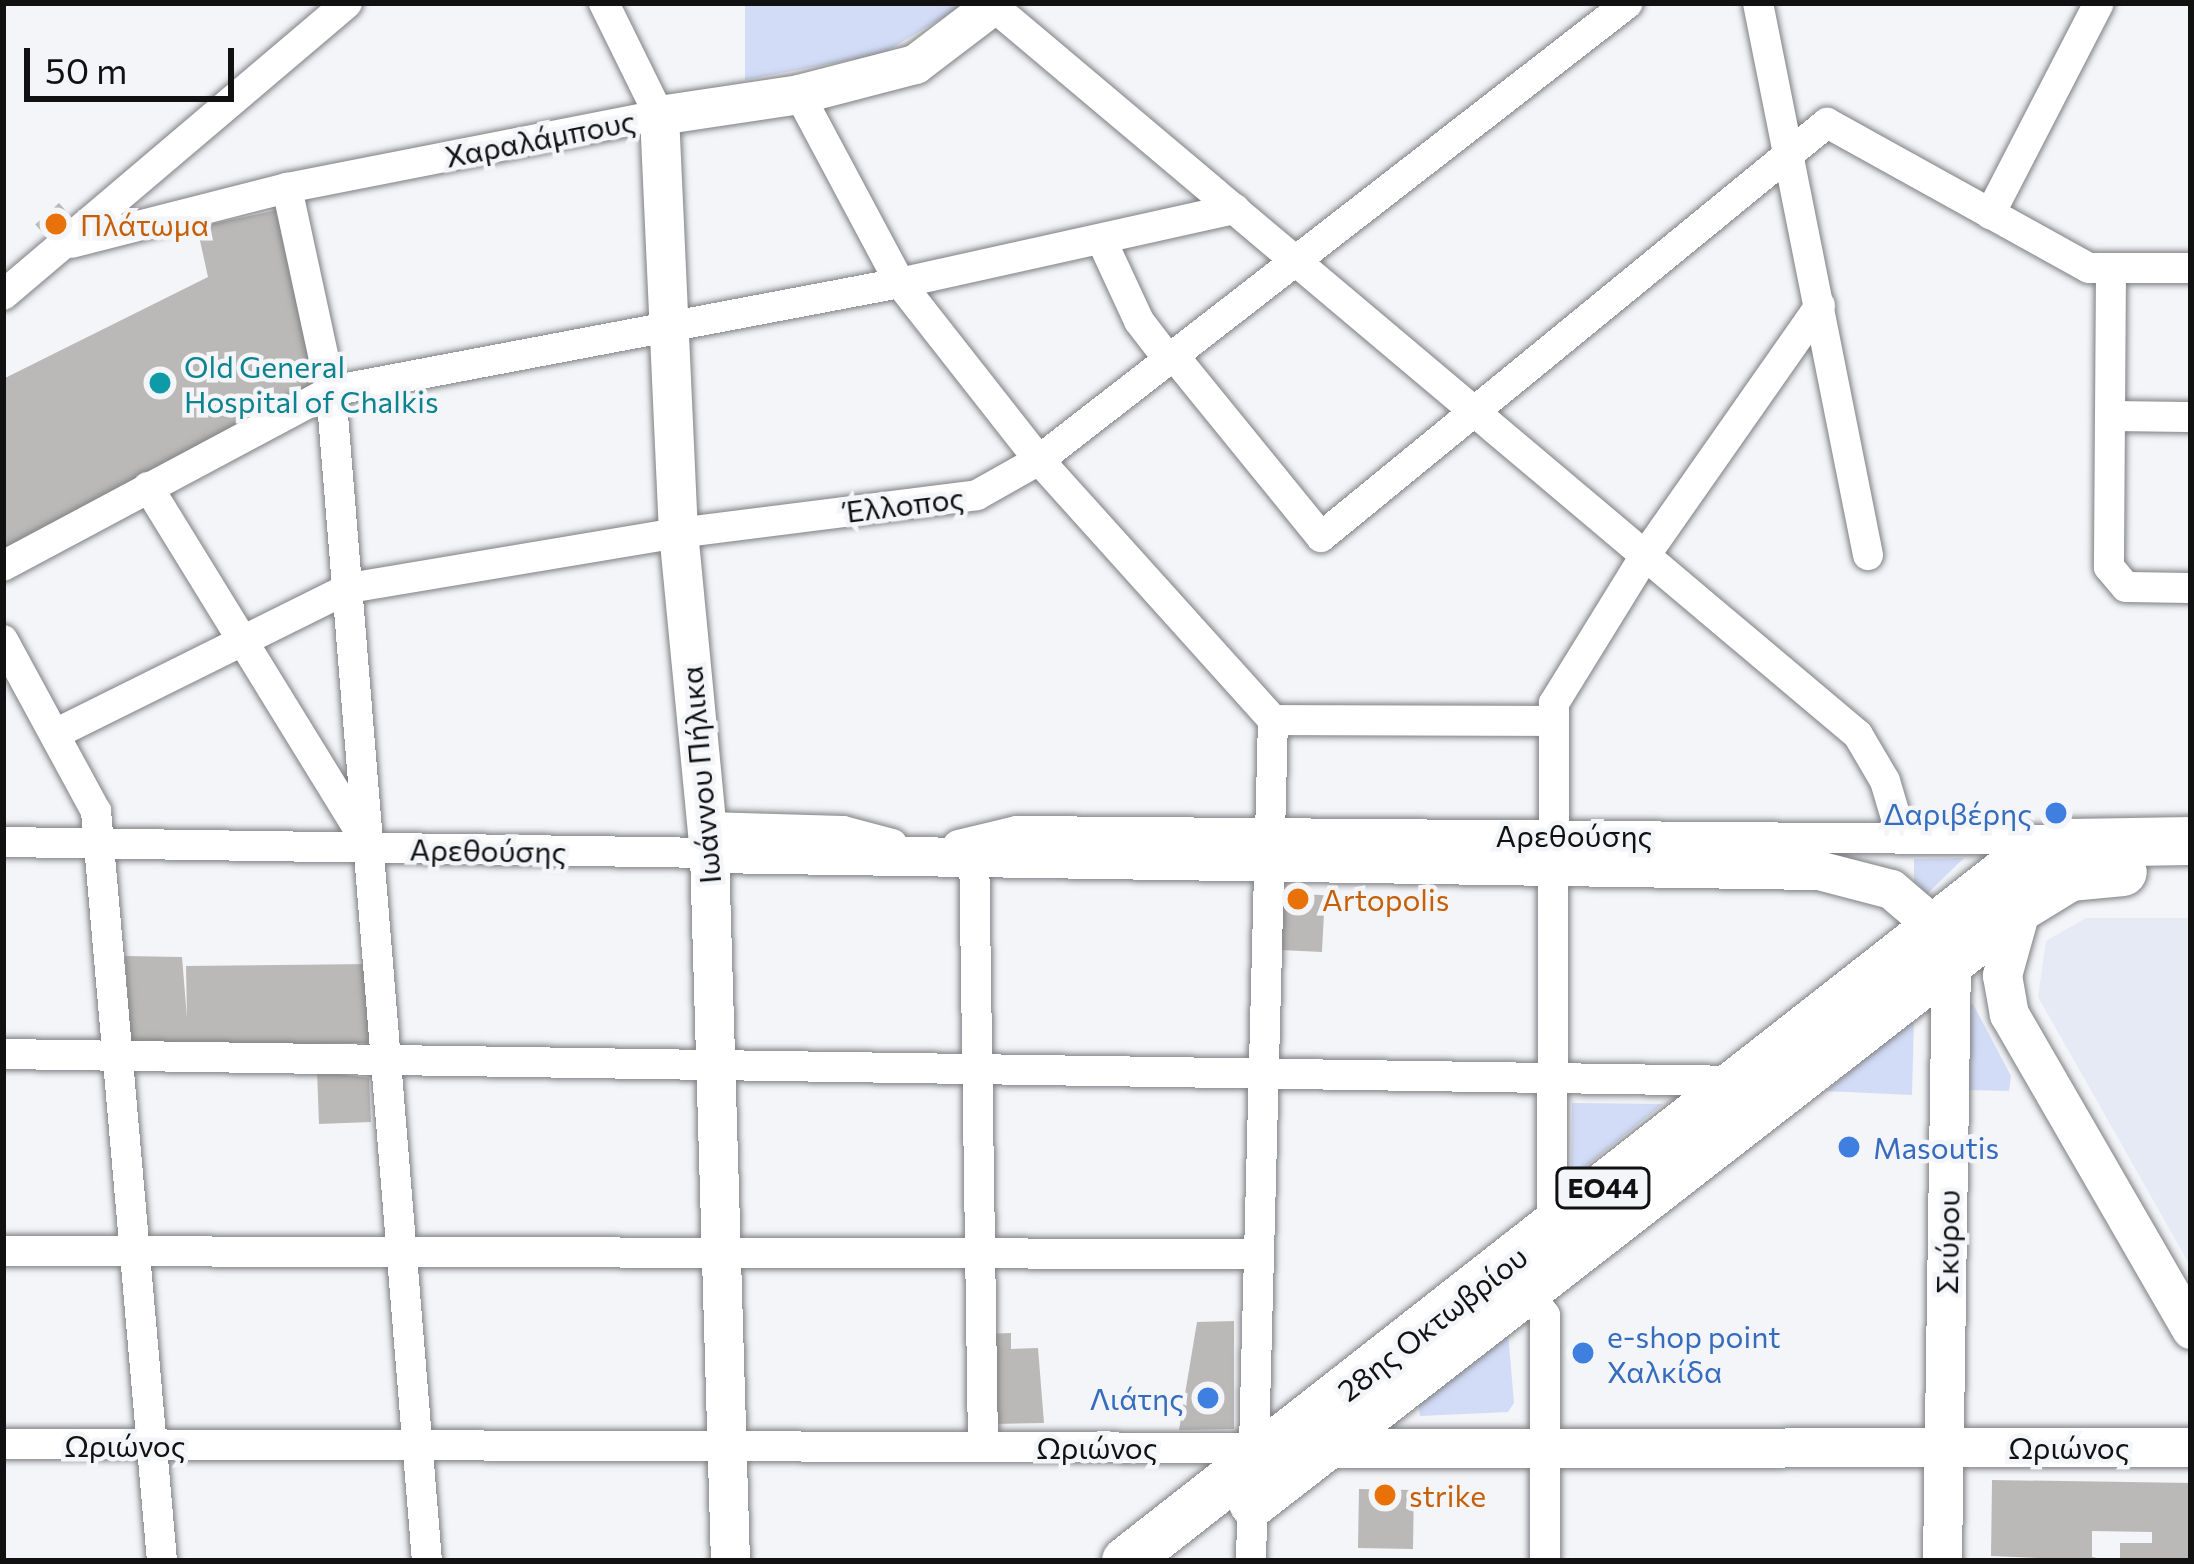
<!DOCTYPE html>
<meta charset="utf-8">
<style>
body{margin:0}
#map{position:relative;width:2194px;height:1564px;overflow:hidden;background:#f4f5f8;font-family:Commissioner,sans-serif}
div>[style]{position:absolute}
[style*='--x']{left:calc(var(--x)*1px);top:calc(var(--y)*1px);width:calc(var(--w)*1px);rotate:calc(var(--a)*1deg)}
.built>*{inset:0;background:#e6eaf4}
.green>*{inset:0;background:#d3dcf7}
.building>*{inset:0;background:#bbb9b7;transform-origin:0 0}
.roads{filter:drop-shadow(0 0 3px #7f8083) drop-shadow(0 0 3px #7f8083)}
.minor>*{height:30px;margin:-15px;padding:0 15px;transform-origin:15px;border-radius:15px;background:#fff}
.tertiary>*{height:39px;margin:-19.5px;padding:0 19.5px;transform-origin:19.5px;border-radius:19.5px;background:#fff}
.primary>*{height:48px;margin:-24px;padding:0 24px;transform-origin:24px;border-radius:24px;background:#fff}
.dots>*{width:33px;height:33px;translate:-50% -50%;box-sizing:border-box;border:6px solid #f4f5f8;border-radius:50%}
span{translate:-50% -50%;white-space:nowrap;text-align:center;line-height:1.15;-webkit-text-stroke:9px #f4f5f8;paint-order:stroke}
.shield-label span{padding:3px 9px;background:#f4f5f8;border:3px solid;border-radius:9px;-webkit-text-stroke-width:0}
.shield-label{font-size:27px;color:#111112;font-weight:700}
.street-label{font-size:30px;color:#111112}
.food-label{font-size:30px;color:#c56008}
.left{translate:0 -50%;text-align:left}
.culture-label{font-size:30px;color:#0d838f}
.shop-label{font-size:30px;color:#366cbe}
.right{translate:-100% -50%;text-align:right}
.frame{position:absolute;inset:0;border:6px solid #111112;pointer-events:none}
.scale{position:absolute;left:24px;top:48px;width:210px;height:54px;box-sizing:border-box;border:6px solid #111112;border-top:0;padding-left:15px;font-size:36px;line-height:42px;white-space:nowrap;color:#111112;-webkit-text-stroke:9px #f4f5f8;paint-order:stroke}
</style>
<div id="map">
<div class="built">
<i style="clip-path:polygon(2086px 918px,2191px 918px,2191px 1267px,2038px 997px,2046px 941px)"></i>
</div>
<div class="green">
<i style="clip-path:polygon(745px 3px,967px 3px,882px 54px,745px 80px)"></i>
<i style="clip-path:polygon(1964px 858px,1927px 894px,1914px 882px,1914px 859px)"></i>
<i style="clip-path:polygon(1973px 1004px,2011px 1076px,2009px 1091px,1964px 1090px,1964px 1005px)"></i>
<i style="clip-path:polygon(1914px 1018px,1912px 1095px,1826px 1091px)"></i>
<i style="clip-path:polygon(1572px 1103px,1663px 1104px,1571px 1178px)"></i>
<i style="clip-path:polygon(1508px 1333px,1514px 1403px,1508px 1412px,1420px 1416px,1418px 1402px)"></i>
</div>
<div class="building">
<i style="left:59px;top:203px;width:24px;height:32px;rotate:48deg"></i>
<i style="clip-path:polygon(277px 210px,317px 386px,3px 556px,3px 379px,208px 277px,197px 227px)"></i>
<i style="left:1283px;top:893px;width:42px;height:57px;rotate:3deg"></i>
<i style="clip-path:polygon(125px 956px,182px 957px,187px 1018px,186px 966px,371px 964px,372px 1043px,131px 1047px)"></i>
<i style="clip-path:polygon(317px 1071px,369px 1078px,371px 1122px,319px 1124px)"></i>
<i style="clip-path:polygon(1234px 1321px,1234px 1429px,1179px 1430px,1197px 1322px)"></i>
<i style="clip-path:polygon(1011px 1333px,1011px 1349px,1038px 1348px,1044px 1423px,991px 1424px,985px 1334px)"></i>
<i style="clip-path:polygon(1992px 1480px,2191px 1483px,2191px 1561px,2120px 1561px,2120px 1543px,2152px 1543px,2152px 1532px,2092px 1531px,2092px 1557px,2112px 1561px,1991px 1556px)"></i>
<i style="left:1359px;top:1489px;width:55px;height:59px;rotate:1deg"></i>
</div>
<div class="roads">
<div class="minor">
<i style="--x:1758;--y:3;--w:563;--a:78.73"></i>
<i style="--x:993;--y:6;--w:1131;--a:40.12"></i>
<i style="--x:1858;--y:735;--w:53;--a:59.6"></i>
<i style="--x:1885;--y:781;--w:59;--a:73.4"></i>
<i style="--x:799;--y:94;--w:214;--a:61.9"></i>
<i style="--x:900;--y:283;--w:225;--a:51.9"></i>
<i style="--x:1039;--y:460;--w:350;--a:48"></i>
<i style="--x:1273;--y:720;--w:841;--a:91.5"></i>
<i style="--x:287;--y:188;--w:208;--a:77.8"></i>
<i style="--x:331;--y:391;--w:1174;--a:85.31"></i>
<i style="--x:1990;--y:214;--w:237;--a:-62.7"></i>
<i style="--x:1101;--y:239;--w:90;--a:65.1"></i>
<i style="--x:1139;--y:321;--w:49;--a:52.4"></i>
<i style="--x:71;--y:243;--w:223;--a:-14.3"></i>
<i style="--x:287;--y:188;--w:379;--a:-11.1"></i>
<i style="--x:659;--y:115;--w:125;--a:-116.2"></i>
<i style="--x:2111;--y:271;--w:296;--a:90.4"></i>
<i style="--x:2109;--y:567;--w:26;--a:50"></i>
<i style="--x:2126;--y:587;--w:65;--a:0.9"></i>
<i style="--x:3;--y:295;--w:451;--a:-40.3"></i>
<i style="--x:1174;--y:356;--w:233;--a:50.9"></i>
<i style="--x:1321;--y:537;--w:654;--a:-39.29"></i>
<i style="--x:1827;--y:123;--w:299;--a:29"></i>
<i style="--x:2089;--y:268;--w:102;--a:0"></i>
<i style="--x:2110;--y:416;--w:81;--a:0.7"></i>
<i style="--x:148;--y:487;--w:420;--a:58.4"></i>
<i style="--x:3;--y:566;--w:372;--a:-28.1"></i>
<i style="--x:331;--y:391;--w:579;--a:-10.75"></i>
<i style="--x:900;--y:283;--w:343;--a:-12.5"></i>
<i style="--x:3;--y:640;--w:195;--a:61.5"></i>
<i style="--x:96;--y:811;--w:753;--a:84.97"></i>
<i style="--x:1273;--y:720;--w:280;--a:0.2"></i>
<i style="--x:55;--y:734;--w:328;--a:-26.4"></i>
<i style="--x:349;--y:588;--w:334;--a:-9.5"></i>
<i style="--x:678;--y:533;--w:301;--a:-7.2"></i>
<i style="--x:977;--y:495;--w:71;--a:-29.4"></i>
<i style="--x:1039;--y:460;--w:745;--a:-37.81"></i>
<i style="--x:707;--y:827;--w:136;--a:1.7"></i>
<i style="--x:843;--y:831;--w:51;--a:14.9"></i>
<i style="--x:3;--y:842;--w:706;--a:0.89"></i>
<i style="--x:958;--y:845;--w:61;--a:-13.3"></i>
<i style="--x:1017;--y:831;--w:1043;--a:0.49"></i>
<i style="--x:974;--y:845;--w:602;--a:89.14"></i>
<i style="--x:3;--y:1054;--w:1736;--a:0.89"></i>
<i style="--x:1552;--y:1228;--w:525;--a:-89.78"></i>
<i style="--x:1554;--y:703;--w:172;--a:-58.3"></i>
<i style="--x:1644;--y:557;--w:307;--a:-55"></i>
<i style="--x:3;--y:1251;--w:1255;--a:0.14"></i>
<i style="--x:1528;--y:1292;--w:29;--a:54"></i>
<i style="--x:1545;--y:1315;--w:246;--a:90"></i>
<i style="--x:3;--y:1444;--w:1271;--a:0.18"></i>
</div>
<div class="tertiary">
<i style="--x:709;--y:853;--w:1109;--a:0.88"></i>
<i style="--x:1818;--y:870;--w:75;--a:14.6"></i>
<i style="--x:1891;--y:889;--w:45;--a:40.5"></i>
<i style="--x:1925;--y:918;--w:49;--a:58.2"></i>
<i style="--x:1951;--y:960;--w:601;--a:90.86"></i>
<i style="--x:2021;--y:907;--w:71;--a:105.6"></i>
<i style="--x:2002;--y:975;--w:40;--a:80"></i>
<i style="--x:2009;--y:1014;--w:364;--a:60"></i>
<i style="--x:1308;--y:1448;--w:883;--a:-0.06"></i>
<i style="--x:730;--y:1561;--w:708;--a:-91.7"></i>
<i style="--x:709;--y:853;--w:321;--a:-95.5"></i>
<i style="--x:678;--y:533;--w:418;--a:-92.6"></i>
<i style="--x:659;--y:115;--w:142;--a:-8.5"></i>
<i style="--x:799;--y:94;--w:120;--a:-14.5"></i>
<i style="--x:915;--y:64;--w:101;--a:-37.3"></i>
</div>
<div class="primary">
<i style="--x:1253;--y:1503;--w:972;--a:-37.81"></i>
<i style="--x:2021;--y:907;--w:57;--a:-31.5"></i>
<i style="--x:2070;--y:877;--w:53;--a:-5.4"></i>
<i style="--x:1126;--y:1561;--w:1120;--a:-38.08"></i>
<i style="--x:2008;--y:870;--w:69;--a:-23.2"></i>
<i style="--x:2071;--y:843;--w:120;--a:-1"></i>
</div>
</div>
<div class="dots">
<i style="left:56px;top:224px;background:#e8710a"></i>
<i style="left:160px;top:383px;background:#0f9aa8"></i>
<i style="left:2056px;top:813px;background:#3f7fe0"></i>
<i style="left:1298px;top:899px;background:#e8710a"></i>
<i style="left:1849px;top:1147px;background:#3f7fe0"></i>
<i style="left:1583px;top:1353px;background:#3f7fe0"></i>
<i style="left:1208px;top:1398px;background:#3f7fe0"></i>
<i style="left:1385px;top:1495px;background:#e8710a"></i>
</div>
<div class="shield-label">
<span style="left:1603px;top:1188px">ΕΟ44</span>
</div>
<div class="street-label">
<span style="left:540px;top:138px;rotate:-11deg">Χαραλάμπους</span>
<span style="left:904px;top:504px;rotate:-7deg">Έλλοπος</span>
<span style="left:700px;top:775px;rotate:-95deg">Ιωάννου Πήλικα</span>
<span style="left:1574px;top:835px">Αρεθούσης</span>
<span style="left:488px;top:850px;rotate:1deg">Αρεθούσης</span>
<span style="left:1947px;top:1242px;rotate:-89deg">Σκύρου</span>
<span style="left:1432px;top:1323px;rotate:-38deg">28ης Οκτωβρίου</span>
<span style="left:125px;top:1445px">Ωριώνος</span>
<span style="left:1097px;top:1447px">Ωριώνος</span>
<span style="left:2069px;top:1447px">Ωριώνος</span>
</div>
<div class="food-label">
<span class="left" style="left:80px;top:224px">Πλάτωμα</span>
<span class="left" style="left:1322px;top:899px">Artopolis</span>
<span class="left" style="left:1409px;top:1495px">strike</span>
</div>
<div class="culture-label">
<span class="left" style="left:184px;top:383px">Old General<br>Hospital of Chalkis</span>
</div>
<div class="shop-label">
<span class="right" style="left:2032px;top:813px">Δαριβέρης</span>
<span class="left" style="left:1873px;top:1147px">Masoutis</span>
<span class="left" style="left:1607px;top:1353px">e-shop point<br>Χαλκίδα</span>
<span class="right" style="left:1184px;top:1398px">Λιάτης</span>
</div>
<div class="frame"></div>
<div class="scale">50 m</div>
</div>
